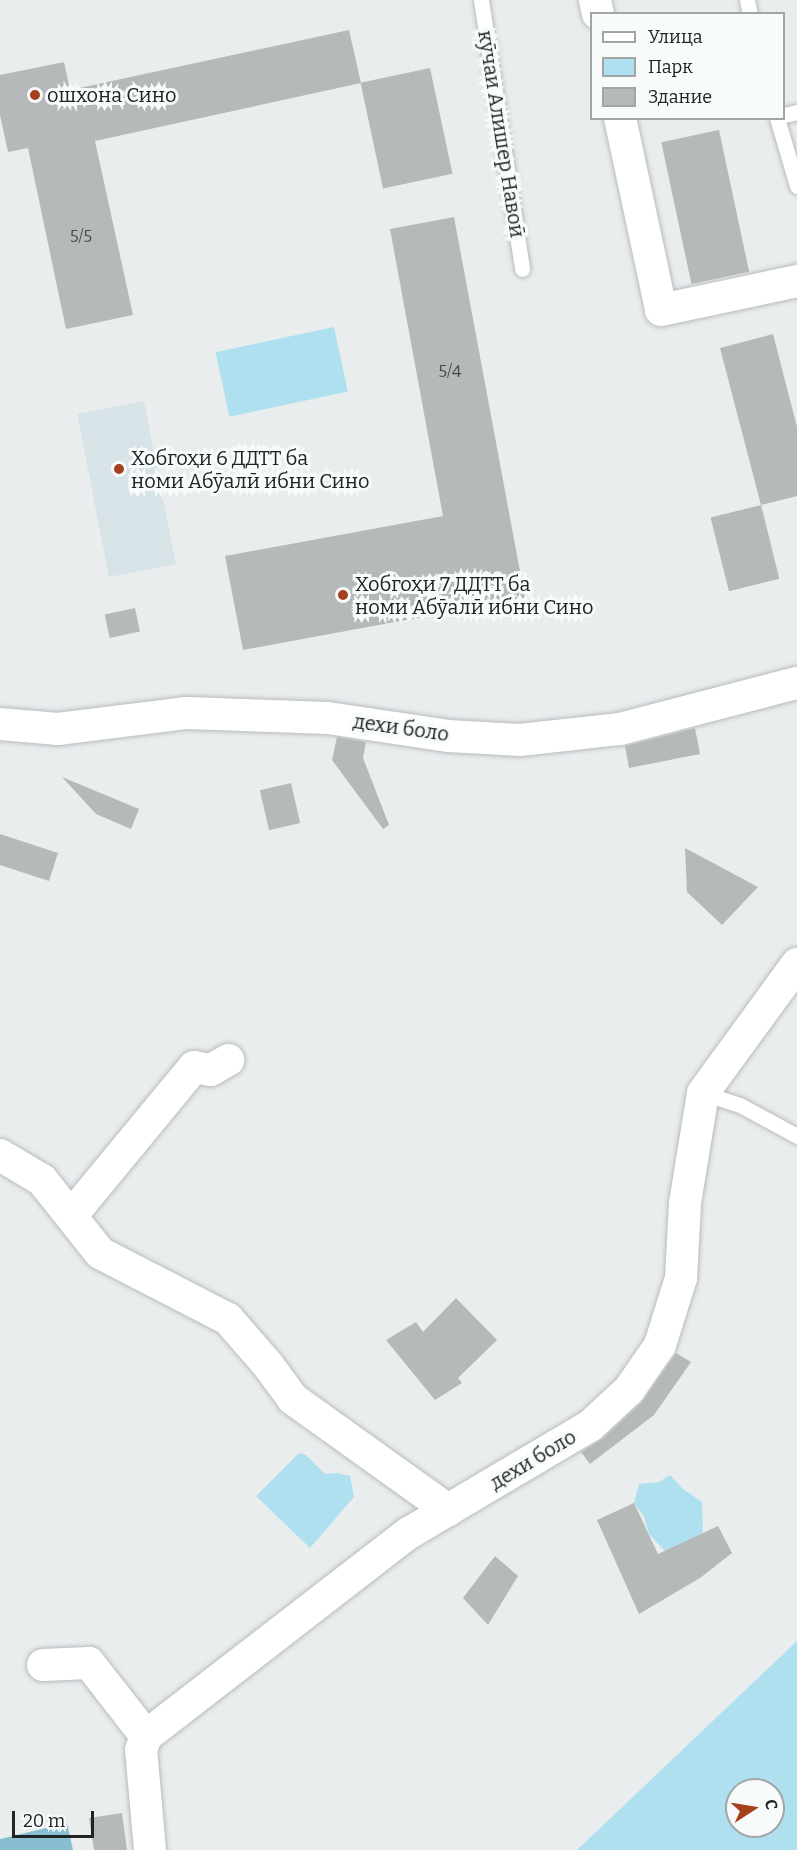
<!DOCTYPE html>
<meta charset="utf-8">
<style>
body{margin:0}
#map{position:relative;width:797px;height:1850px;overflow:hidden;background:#e9edee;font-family:Bitter,serif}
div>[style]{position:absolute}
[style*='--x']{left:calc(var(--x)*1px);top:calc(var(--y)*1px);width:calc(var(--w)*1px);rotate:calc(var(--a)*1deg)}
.built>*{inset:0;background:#d7e3e7;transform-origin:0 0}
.green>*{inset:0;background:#aee0ef;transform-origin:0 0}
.forest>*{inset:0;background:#87bfd0}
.building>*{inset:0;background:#b5b9ba;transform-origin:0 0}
.roads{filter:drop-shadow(0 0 2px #b9bcbe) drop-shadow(0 0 2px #b9bcbe)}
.lane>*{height:15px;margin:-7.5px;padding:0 7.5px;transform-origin:7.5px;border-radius:7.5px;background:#fff}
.street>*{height:32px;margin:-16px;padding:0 16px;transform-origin:16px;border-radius:16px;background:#fff}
.dots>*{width:16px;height:16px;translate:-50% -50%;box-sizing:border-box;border:3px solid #f7fbfc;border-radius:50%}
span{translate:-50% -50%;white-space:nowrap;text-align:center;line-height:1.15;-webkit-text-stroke:6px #f7fbfc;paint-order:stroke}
.number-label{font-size:16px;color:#47494a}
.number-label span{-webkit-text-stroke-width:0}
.poi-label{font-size:20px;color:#222424}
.left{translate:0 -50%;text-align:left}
.street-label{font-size:20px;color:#222424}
.legend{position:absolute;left:590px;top:12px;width:195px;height:108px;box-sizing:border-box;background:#f7fbfc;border:2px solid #a2a5a6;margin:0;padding:8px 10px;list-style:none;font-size:18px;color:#222424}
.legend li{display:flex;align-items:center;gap:12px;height:30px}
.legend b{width:30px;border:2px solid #a2a5a6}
.north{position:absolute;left:725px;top:1778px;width:60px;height:60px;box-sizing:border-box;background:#f7fbfc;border:2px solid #a2a5a6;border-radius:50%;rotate:78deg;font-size:16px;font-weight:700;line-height:24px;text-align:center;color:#222424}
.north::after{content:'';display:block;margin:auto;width:21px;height:27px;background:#a63f1c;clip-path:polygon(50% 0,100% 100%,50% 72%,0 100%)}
.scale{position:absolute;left:12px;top:1811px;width:82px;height:27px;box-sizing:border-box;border:3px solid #222424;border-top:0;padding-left:8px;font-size:18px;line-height:21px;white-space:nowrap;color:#222424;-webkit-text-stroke:4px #f7fbfc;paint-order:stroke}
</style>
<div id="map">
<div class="built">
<i style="left:144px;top:401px;width:166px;height:68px;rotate:79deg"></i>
</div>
<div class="green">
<i style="left:334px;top:327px;width:66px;height:121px;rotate:78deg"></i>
<i style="clip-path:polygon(299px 1453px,306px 1455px,325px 1474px,337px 1473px,350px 1476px,354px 1497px,310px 1548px,256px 1496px)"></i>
<i style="clip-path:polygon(670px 1475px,683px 1489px,702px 1502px,703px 1533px,665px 1551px,649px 1534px,644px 1516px,634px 1503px,639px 1484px,659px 1482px)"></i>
<i style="clip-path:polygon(evenodd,797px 1641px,797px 1850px,577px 1850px,797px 1641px,737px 1790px,773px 1790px,773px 1826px,737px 1826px,737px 1790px)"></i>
</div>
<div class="forest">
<i style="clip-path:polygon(67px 1823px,73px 1850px,0 1850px,0 1839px)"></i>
</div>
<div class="building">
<i style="clip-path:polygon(349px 30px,361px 83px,95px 141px,133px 315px,66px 329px,28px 148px,8px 152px,0 115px,0 75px,64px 62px,70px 90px)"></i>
<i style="left:430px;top:68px;width:108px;height:71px;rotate:78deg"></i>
<i style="left:719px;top:130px;width:145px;height:59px;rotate:78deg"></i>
<i style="clip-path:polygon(454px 217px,525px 598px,243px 650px,225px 556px,443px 516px,390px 229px)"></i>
<i style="clip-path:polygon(773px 334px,797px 427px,797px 496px,761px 505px,720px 348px)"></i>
<i style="left:761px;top:505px;width:76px;height:52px;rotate:76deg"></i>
<i style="left:135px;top:608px;width:24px;height:31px;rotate:78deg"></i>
<i style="clip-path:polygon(695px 728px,700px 754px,629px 768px,625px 746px)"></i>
<i style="clip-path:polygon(337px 737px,366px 742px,363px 758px,389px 825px,383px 829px,332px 760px)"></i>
<i style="clip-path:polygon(62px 777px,139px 809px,131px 829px,96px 814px)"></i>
<i style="left:291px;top:783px;width:41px;height:32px;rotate:77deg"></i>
<i style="clip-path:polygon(0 834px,58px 853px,49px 881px,0 865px)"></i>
<i style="clip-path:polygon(685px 848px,758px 887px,722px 925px,687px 892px)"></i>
<i style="clip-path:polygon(456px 1298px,497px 1340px,458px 1378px,462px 1383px,435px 1400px,386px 1340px,416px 1322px,423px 1332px)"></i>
<i style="clip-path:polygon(676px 1353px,691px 1362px,654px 1415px,590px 1464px,581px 1452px,602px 1439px,641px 1403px)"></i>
<i style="clip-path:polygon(634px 1503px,658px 1554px,718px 1526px,732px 1553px,700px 1578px,639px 1614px,597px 1520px)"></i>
<i style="clip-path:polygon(495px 1556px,518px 1576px,488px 1625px,463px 1598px)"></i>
<i style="clip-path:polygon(122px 1813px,127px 1850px,94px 1850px,89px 1818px)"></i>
</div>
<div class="roads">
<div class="lane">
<i style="--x:481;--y:0;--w:272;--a:81.3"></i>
<i style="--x:747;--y:0;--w:14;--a:78"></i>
<i style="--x:784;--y:115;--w:13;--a:-13"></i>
<i style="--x:777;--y:118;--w:71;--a:73.6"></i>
<i style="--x:703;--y:1093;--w:39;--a:18"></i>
<i style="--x:740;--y:1105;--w:65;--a:28.5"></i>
</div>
<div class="street">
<i style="--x:595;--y:0;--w:14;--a:78"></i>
<i style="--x:620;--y:118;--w:196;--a:77.9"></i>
<i style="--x:661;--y:310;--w:139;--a:-12"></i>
<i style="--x:0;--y:724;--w:58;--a:4.9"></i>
<i style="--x:58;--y:729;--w:130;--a:-7.1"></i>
<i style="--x:187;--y:713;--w:141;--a:2"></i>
<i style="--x:328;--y:718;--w:121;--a:8.5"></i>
<i style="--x:448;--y:736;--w:72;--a:3.2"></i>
<i style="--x:520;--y:740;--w:101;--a:-6.3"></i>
<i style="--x:620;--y:729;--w:183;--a:-14.6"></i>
<i style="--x:0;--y:1155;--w:49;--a:30.8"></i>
<i style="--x:42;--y:1180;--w:93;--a:51.5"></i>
<i style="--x:100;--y:1253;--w:144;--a:27.3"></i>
<i style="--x:228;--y:1319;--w:61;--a:49"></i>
<i style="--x:268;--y:1365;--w:42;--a:53.7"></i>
<i style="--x:293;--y:1399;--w:191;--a:35.6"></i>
<i style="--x:71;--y:1216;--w:193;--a:-50.5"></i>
<i style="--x:194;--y:1067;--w:17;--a:10"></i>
<i style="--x:211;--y:1070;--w:20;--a:-30"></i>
<i style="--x:43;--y:1665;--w:46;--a:-2.5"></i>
<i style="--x:89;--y:1663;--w:93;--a:52"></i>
<i style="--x:150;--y:1850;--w:100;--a:-95.1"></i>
<i style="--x:141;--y:1750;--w:15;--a:-70"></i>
<i style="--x:146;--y:1736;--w:332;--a:-37.7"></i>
<i style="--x:409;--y:1533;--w:210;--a:-30.6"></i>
<i style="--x:590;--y:1426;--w:53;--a:-42.7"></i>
<i style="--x:629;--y:1390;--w:55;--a:-55.4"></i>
<i style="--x:660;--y:1345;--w:70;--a:-72.6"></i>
<i style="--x:681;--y:1278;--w:75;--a:-86.9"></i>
<i style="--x:685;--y:1203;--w:111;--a:-80.7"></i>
<i style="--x:703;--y:1093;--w:160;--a:-53.9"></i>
</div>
</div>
<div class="dots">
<i style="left:35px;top:95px;background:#a63f1c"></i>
<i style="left:119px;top:469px;background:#a63f1c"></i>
<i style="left:343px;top:595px;background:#a63f1c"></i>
</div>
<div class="number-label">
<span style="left:81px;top:237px">5/5</span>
<span style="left:450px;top:372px">5/4</span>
</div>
<div class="poi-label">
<span class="left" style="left:47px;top:95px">ошхона Сино</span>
<span class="left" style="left:131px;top:470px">Хобгоҳи 6 ДДТТ ба<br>номи Абӯалӣ ибни Сино</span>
<span class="left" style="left:355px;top:596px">Хобгоҳи 7 ДДТТ ба<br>номи Абӯалӣ ибни Сино</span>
</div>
<div class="street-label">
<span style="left:501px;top:134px;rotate:81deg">кӯчаи Алишер Навоӣ</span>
<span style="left:401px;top:728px;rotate:8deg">дехи боло</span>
<span style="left:533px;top:1460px;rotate:-31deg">дехи боло</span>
</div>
<ul class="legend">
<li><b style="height:8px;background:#fff"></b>Улица</li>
<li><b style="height:16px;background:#aee0ef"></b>Парк</li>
<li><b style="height:16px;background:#b5b9ba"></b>Здание</li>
</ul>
<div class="north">С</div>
<div class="scale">20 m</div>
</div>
